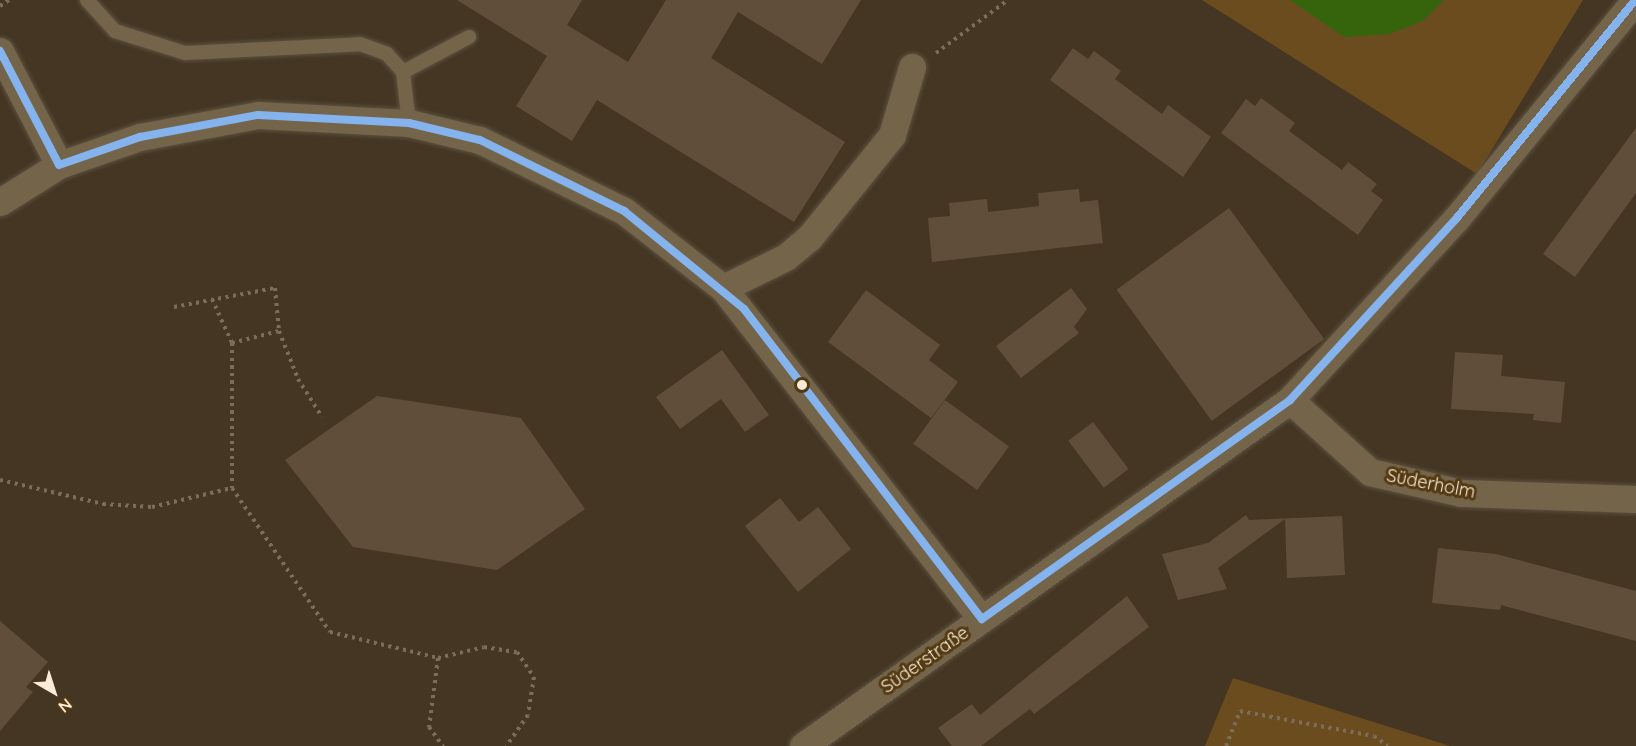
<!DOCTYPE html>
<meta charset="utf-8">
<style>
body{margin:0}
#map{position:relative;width:1636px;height:746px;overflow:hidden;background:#443622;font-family:Quicksand,sans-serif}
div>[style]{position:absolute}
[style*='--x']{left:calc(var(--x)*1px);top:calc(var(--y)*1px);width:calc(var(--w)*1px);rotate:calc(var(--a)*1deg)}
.green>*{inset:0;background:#6b4c1e}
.water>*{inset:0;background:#36640d}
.building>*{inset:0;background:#614e3a;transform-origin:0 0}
.path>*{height:4px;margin-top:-2px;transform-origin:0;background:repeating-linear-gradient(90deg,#7a6d59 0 3px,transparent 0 7.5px)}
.roads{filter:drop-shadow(0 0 2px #5c5142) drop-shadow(0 0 2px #5c5142)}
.lane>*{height:14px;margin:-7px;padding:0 7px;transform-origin:7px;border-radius:7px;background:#74644a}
.street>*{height:27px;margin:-13.5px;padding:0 13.5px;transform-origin:13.5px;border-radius:13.5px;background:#74644a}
.bus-1>*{height:8px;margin:-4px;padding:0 4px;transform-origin:4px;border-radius:4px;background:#84b3ed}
.dots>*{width:16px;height:16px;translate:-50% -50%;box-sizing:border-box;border:3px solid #533a13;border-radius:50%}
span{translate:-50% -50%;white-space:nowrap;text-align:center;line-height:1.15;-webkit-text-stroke:6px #533a13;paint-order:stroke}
.street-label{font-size:18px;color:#fbebd7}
.north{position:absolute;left:24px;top:662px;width:60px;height:60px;-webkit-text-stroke:4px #533a13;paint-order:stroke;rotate:141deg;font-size:16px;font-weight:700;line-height:24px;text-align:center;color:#fbebd7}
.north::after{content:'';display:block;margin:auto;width:21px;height:27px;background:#fbebd7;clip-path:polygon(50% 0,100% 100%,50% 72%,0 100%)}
</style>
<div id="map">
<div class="green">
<i style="clip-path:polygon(1202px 0,1583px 0,1477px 174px)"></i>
<i style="clip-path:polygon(1233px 678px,1450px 746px,1205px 746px)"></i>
</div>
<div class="water">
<i style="clip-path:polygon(1290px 0,1444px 0,1423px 21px,1390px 34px,1344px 37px)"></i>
</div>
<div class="building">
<i style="clip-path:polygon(457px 0,582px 0,567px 25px,628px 62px,666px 0,861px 0,822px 64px,738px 12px,711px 58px,845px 142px,794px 222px,597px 100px,572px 141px,516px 106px,547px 56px)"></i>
<i style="clip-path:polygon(1073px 48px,1088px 59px,1094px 51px,1121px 71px,1115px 79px,1162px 114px,1168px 105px,1211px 137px,1183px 177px,1050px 80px)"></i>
<i style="clip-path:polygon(1261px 98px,1295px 123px,1289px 131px,1342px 170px,1348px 162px,1377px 184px,1371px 191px,1383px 200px,1358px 235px,1221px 133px,1246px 99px,1255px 106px)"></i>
<i style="clip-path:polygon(1636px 128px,1636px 193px,1575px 277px,1543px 254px)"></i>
<i style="clip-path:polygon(1079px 189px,1080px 202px,1098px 200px,1103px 243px,932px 262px,928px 218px,950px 216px,949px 203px,987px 199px,988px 212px,1039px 206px,1038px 193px)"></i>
<i style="left:1229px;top:208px;width:162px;height:139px;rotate:54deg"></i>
<i style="clip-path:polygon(1071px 288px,1087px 309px,1074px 327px,1079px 333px,1021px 378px,996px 346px)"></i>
<i style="clip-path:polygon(866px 290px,940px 345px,929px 360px,958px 382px,931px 418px,828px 342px)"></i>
<i style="clip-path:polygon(722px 350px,769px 415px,745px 432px,721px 399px,680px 429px,656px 397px)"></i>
<i style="clip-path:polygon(1455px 352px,1503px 355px,1501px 376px,1565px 382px,1561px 423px,1533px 420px,1534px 414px,1451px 409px)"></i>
<i style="clip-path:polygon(377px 396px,521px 418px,585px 509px,497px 570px,353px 547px,285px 460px)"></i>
<i style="left:945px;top:400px;width:79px;height:54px;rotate:36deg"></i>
<i style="left:1093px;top:422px;width:59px;height:31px;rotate:53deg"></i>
<i style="clip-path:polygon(780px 498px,799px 522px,818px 507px,851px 549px,798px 592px,745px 526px)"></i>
<i style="clip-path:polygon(1246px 515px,1249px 520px,1342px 516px,1345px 575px,1287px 578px,1285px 519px,1218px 568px,1227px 589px,1178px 600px,1162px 554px,1208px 543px)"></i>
<i style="clip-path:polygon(1438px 548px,1496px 554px,1636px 591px,1636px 641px,1501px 605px,1500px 610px,1432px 603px)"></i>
<i style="clip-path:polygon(1127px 596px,1149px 627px,1034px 714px,1030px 709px,981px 746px,952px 746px,938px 728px,972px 704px,980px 715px)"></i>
<i style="clip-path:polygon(0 621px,48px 662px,26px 687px,33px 692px,0 731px)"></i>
</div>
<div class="path">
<i style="--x:0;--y:6;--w:11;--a:-34"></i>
<i style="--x:936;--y:53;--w:89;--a:-36.4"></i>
<i style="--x:212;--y:299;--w:48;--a:65.6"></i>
<i style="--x:232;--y:343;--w:145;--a:90"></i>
<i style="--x:232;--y:488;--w:174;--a:55.8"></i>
<i style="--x:330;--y:632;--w:111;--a:13.5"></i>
<i style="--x:438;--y:658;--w:47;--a:-13.4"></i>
<i style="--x:484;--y:647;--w:33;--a:9"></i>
<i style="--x:517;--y:652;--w:30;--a:56"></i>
<i style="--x:534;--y:677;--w:38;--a:99"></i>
<i style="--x:528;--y:715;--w:38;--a:125"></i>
<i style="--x:174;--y:307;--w:103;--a:-10.7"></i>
<i style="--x:275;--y:288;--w:43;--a:84.7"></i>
<i style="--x:279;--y:331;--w:52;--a:68.4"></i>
<i style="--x:298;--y:379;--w:45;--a:57.7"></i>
<i style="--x:232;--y:343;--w:49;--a:-14.3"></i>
<i style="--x:0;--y:480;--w:106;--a:13.1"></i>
<i style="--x:103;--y:504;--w:49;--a:3.5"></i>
<i style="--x:152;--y:507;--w:82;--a:-13.4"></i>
<i style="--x:438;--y:658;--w:70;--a:97.4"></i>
<i style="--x:429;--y:727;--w:24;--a:54"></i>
<i style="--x:1226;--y:746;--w:38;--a:-68"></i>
<i style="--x:1240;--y:711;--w:136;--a:10.6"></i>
<i style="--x:1374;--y:736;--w:17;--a:36"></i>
</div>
<div class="roads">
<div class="lane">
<i style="--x:87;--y:0;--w:42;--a:47.9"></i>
<i style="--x:115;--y:31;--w:73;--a:17.4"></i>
<i style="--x:185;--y:53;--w:175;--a:-2.9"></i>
<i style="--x:360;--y:44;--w:29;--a:20"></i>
<i style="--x:387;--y:54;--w:24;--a:48"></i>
<i style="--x:403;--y:72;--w:51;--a:83.3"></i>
<i style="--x:403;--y:72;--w:75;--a:-27.9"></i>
</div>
<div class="street">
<i style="--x:0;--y:51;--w:128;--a:62.6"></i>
<i style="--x:0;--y:202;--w:70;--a:-32.1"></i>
<i style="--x:59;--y:165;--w:86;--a:-19.1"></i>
<i style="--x:140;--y:137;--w:120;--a:-10.6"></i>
<i style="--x:258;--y:115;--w:151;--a:3"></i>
<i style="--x:409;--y:123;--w:73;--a:13.5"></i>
<i style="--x:480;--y:140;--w:161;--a:26.2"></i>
<i style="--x:624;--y:211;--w:125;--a:37.9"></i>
<i style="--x:723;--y:288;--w:420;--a:52"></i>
<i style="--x:723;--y:288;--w:70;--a:-26.2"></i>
<i style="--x:786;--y:257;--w:30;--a:-40"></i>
<i style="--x:809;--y:238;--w:132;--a:-51.1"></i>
<i style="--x:892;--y:135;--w:71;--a:-73.6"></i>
<i style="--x:1290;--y:400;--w:108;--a:42"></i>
<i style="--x:1370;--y:472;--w:94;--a:12.9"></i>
<i style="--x:1462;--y:493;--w:174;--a:2"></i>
<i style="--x:803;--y:746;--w:597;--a:-35.39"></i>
<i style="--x:1290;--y:400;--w:246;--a:-47.5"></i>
<i style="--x:1456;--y:219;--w:283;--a:-50.7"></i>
</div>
</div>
<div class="bus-1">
<i style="--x:0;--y:51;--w:128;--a:62.6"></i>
<i style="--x:59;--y:165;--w:86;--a:-19.1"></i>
<i style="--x:140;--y:137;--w:120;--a:-10.6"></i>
<i style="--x:258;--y:115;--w:151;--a:3"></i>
<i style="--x:409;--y:123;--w:73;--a:13.5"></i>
<i style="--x:480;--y:140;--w:161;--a:26.2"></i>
<i style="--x:624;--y:211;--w:155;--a:39.2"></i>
<i style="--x:744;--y:309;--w:391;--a:52.5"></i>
<i style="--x:982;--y:619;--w:378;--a:-35.4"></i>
<i style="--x:1290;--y:400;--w:246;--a:-47.5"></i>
<i style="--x:1456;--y:219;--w:283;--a:-50.7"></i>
</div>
<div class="dots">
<i style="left:802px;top:385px;background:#fbebd7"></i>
</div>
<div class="street-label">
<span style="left:1431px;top:484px;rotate:11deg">Süderholm</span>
<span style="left:925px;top:660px;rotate:-35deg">Süderstraße</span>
</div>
<div class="north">N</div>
</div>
